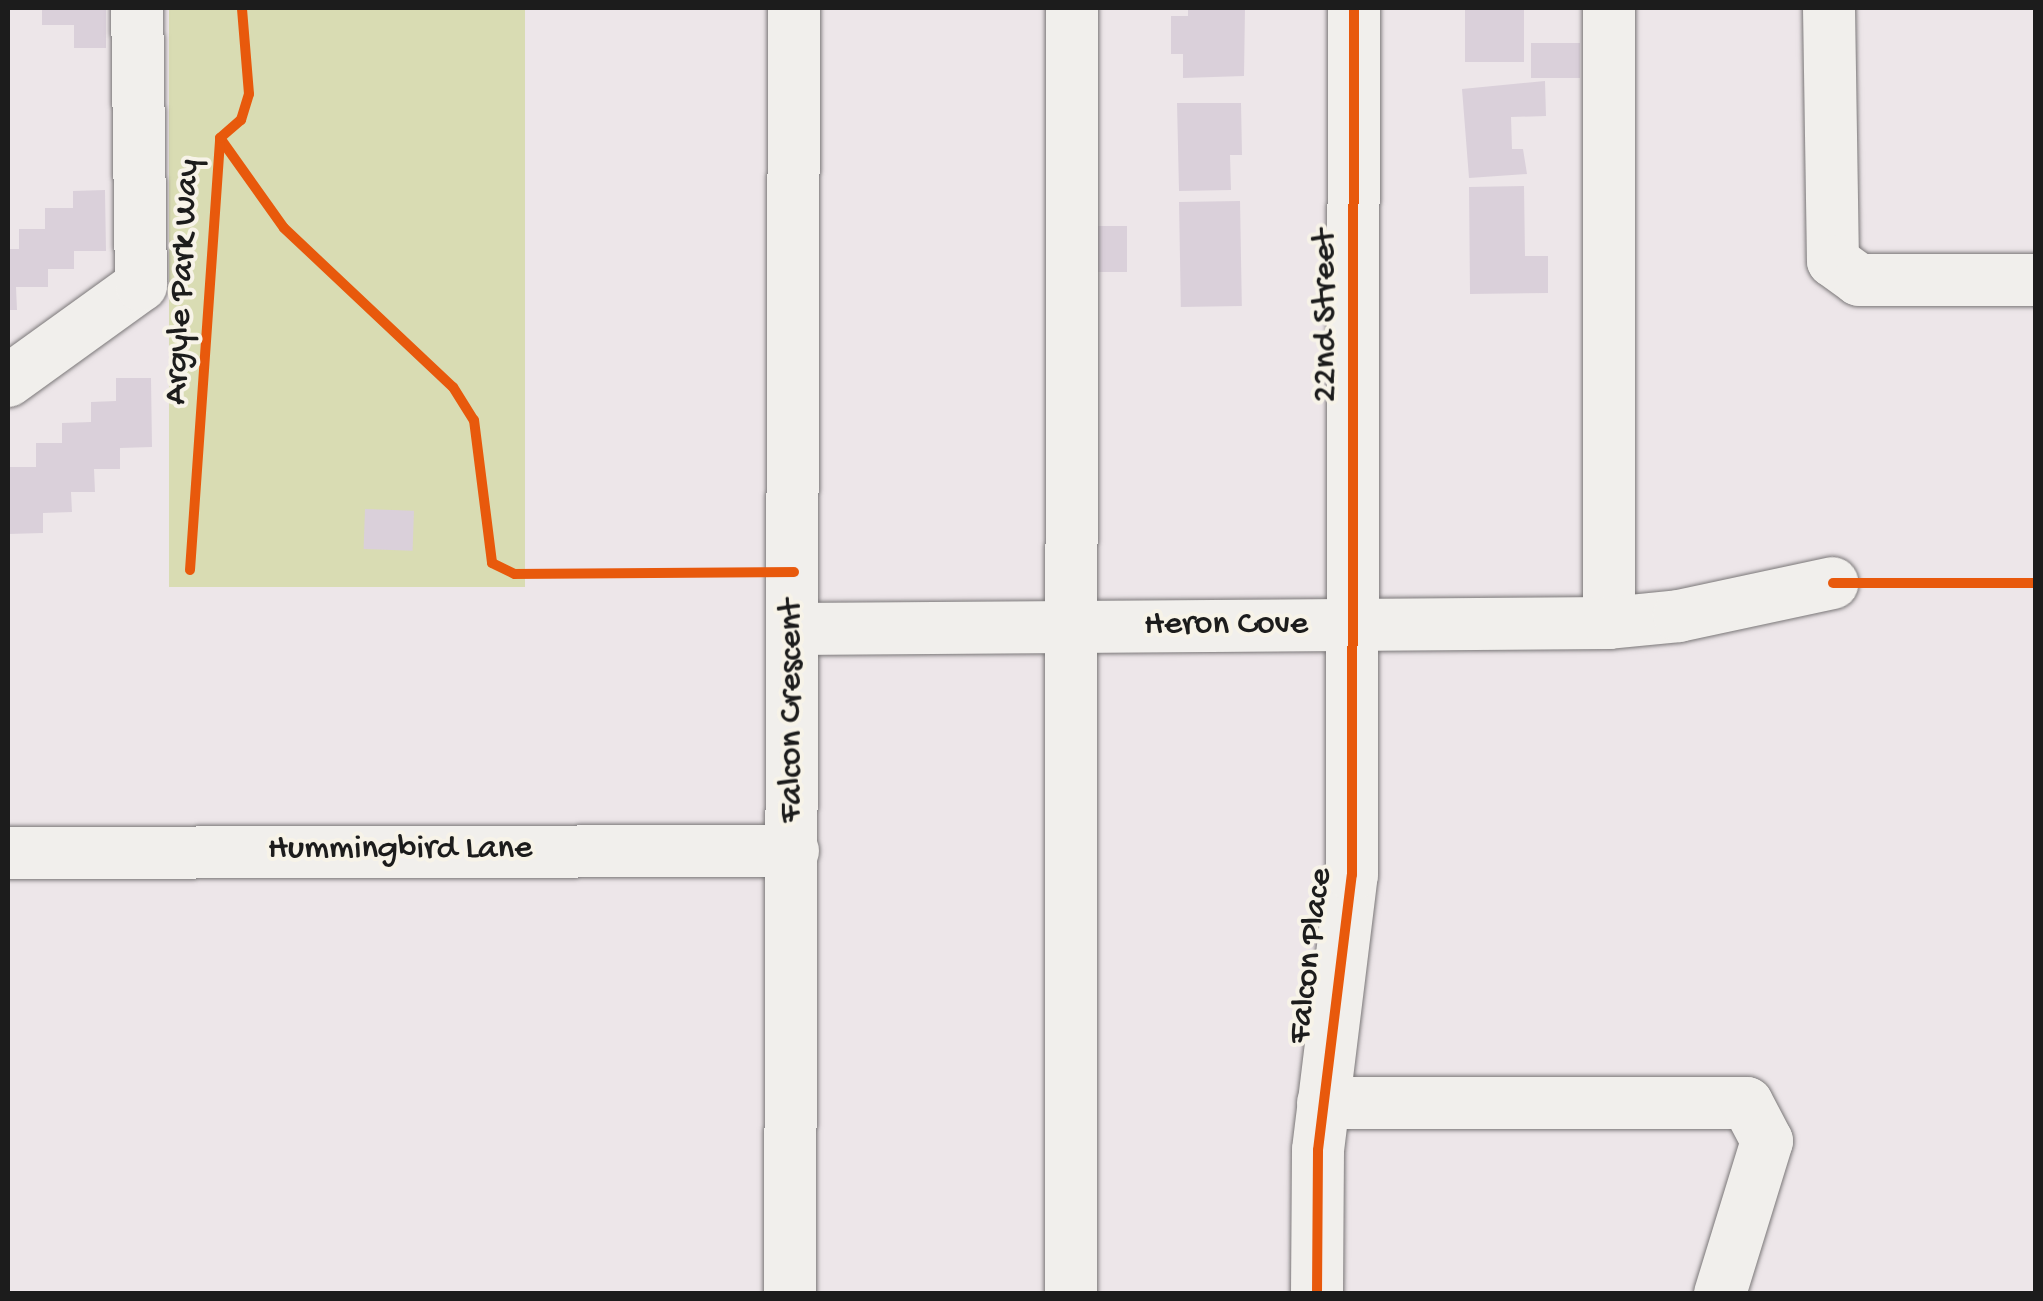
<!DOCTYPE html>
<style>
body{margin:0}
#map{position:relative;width:2043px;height:1301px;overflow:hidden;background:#ede6e9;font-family:"Gochi Hand",sans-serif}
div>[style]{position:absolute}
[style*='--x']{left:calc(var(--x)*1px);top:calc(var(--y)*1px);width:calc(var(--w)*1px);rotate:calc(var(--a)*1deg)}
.green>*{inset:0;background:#d9dcb3;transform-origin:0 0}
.building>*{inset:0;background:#dad0da;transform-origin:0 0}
.roads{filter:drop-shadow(0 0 2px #7a7778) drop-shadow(0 0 2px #7a7778)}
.minor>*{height:52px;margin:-26px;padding:0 26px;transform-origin:26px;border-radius:26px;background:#f1efec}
.cycleway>*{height:10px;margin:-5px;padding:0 5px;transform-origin:5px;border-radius:5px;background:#e8590c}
span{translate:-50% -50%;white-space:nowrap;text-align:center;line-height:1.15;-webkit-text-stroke:8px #f7f3e8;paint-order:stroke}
.street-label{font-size:35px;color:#1c1c1c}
.frame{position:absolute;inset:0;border:10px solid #1c1c1c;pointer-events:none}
</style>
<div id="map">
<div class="green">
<i style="left:169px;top:8px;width:356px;height:579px"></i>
</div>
<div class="building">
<i style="clip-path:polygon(42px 8px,106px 8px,106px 48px,74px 48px,74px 25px,42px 25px)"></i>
<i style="clip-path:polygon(1188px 8px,1245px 8px,1244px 76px,1183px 78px,1183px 54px,1171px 54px,1171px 16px,1188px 16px)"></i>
<i style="left:1465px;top:8px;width:59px;height:54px"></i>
<i style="left:1580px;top:43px;width:35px;height:49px;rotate:90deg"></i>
<i style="clip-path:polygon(1545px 81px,1546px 116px,1511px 117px,1512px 149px,1523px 149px,1527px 174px,1469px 178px,1462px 89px)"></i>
<i style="clip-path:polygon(1177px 103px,1241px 103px,1242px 155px,1230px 155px,1231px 190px,1179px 191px)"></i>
<i style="clip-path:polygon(1524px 186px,1525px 256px,1548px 256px,1548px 293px,1470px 294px,1469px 187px)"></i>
<i style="clip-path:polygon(105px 190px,106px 251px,74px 251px,74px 269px,48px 269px,48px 287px,16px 287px,17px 310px,8px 310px,8px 249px,19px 249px,19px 229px,45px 229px,45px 208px,73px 208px,73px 191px)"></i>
<i style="left:1240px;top:201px;width:105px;height:61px;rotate:89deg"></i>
<i style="left:1127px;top:226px;width:46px;height:38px;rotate:90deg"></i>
<i style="clip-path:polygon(116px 378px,151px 378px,152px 447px,120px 448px,120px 469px,94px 469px,95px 492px,71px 492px,72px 512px,43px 513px,43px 533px,8px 534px,8px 467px,36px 467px,36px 443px,62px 443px,62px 423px,91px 422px,91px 402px,116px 401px)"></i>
<i style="left:365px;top:509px;width:49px;height:40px;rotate:2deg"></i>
</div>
<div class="roads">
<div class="minor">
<i style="--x:1609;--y:8;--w:615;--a:90"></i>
<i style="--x:1829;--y:8;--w:253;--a:89.1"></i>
<i style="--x:1833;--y:261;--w:32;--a:36"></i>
<i style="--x:1859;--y:280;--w:177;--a:0"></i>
<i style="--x:8;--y:381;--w:164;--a:-35.8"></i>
<i style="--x:141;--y:285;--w:277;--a:-90.8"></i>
<i style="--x:795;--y:629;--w:814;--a:-0.42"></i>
<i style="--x:1609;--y:623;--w:70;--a:-5.7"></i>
<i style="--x:1679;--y:616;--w:157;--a:-12.1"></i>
<i style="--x:8;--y:853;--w:785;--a:-0.15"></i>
<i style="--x:1323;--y:1103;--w:424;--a:0"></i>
<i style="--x:1747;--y:1103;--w:43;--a:62.2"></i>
<i style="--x:1767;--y:1141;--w:160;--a:107.1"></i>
<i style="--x:790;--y:1294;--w:1286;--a:-89.82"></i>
<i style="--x:1071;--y:1294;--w:1286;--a:-89.96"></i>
<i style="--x:1317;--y:1294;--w:144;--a:-89.6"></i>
<i style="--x:1318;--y:1150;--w:277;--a:-83"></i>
<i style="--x:1352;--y:875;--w:867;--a:-89.87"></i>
</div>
</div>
<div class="cycleway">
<i style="--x:220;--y:138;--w:110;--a:54.6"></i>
<i style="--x:284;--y:228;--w:232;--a:43.3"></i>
<i style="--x:453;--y:387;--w:39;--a:58"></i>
<i style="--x:474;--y:420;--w:144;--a:82.8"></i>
<i style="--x:492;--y:563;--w:25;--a:26"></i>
<i style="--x:515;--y:574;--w:279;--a:-0.4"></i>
<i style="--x:190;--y:570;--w:433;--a:-86"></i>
<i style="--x:220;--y:138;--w:28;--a:-41"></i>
<i style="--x:241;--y:120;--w:27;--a:-73"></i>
<i style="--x:249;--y:94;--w:86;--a:-94.7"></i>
<i style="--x:1833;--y:583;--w:203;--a:0"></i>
<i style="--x:1317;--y:1294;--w:144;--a:-89.6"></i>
<i style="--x:1318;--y:1150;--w:277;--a:-83"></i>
<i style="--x:1352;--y:875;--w:867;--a:-89.87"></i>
</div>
<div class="street-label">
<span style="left:184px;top:282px;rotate:-87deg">Argyle Park Way</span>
<span style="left:1327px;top:316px;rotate:-90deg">22nd Street</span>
<span style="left:1226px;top:626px">Heron Cove</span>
<span style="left:793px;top:711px;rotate:-90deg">Falcon Crescent</span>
<span style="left:400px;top:850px">Hummingbird Lane</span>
<span style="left:1312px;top:956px;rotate:-83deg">Falcon Place</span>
</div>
<div class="frame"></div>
</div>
